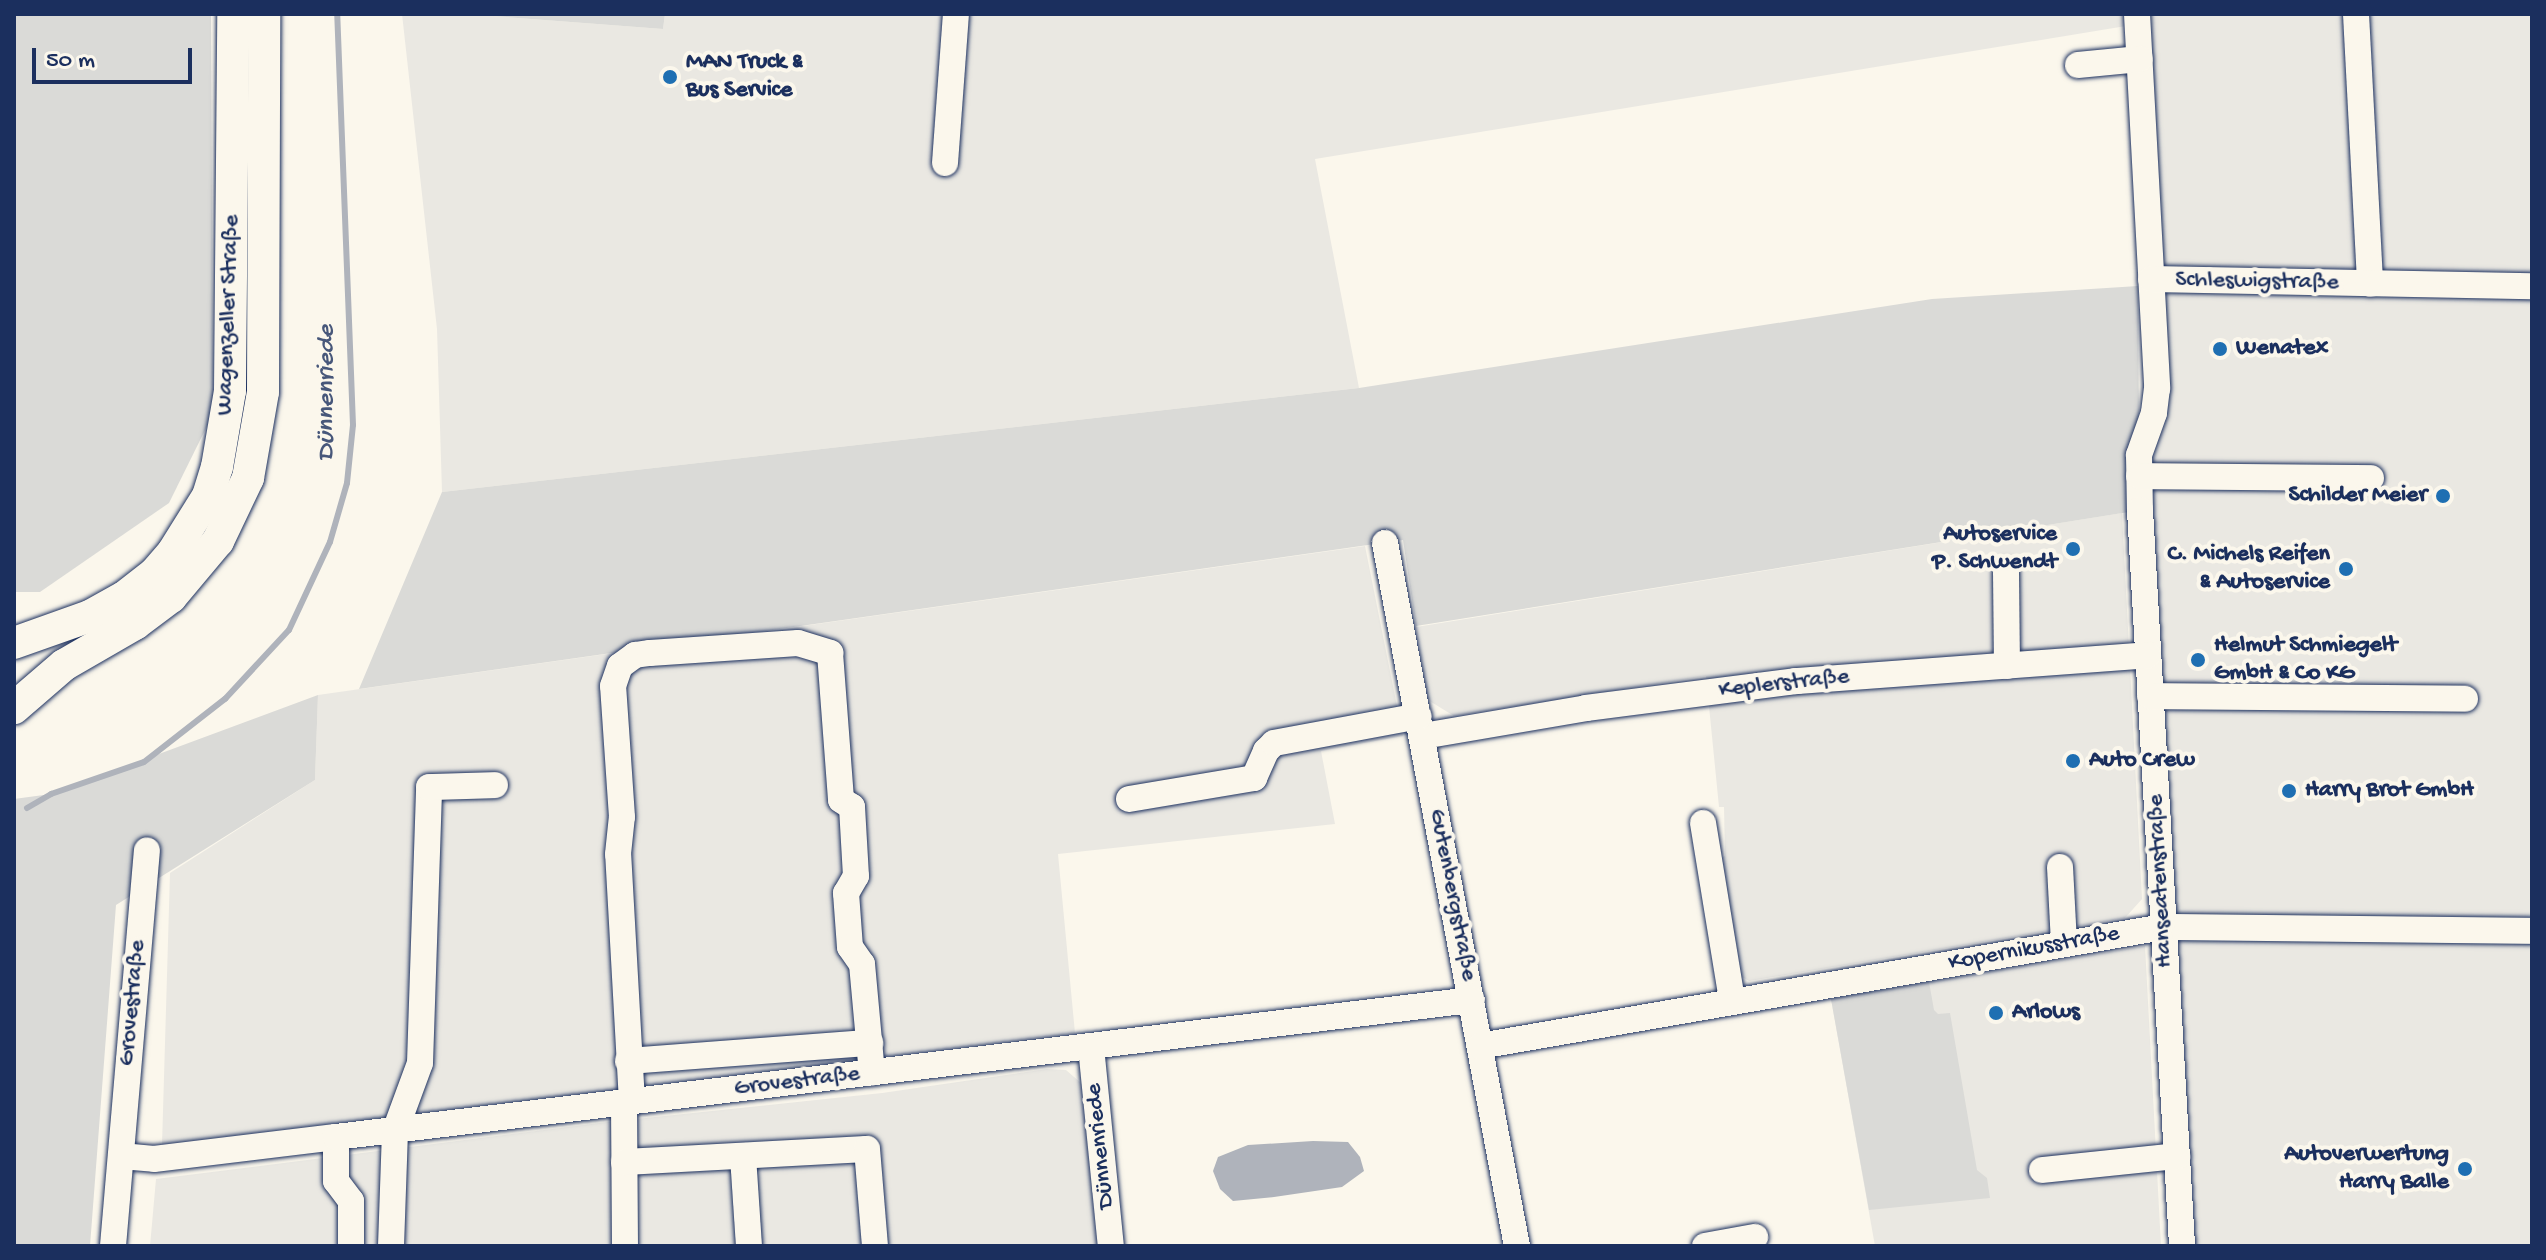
<!DOCTYPE html>
<meta charset="utf-8">
<style>
body{margin:0}
#map{position:relative;width:2546px;height:1260px;overflow:hidden;background:#fbf7ec;font-family:"Gochi Hand",sans-serif}
div>[style]{position:absolute}
[style*='--x']{left:calc(var(--x)*1px);top:calc(var(--y)*1px);width:calc(var(--w)*1px);rotate:calc(var(--a)*1deg)}
.built>*{inset:0;background:#eae8e2}
.green>*{inset:0;background:#dadad7}
.water>*{inset:0;background:#afb3bb}
.stream>*{height:6px;margin:-3px;padding:0 3px;transform-origin:3px;border-radius:3px;background:#afb3bb}
.roads{filter:drop-shadow(0 0 2px #1b2f5e) drop-shadow(0 0 2px #1b2f5e)}
.minor>*{height:26px;margin:-13px;padding:0 13px;transform-origin:13px;border-radius:13px;background:#fbf7ec}
.major>*{height:32px;margin:-16px;padding:0 16px;transform-origin:16px;border-radius:16px;background:#fbf7ec}
.dots>*{width:22px;height:22px;translate:-50% -50%;box-sizing:border-box;border:4px solid #fbf7ec;border-radius:50%}
span{translate:-50% -50%;white-space:nowrap;text-align:center;line-height:1.15;-webkit-text-stroke:8px #fbf7ec;paint-order:stroke}
.poi-label{font-size:24px;color:#1b2f5e;font-weight:700}
.left{translate:0 -50%;text-align:left}
.right{translate:-100% -50%;text-align:right}
.street-label{font-size:24px;color:#1b2f5e}
.water-label{font-size:26px;color:#47577a;font-style:italic}
.frame{position:absolute;inset:0;border:16px solid #1b2f5e;pointer-events:none}
.scale{position:absolute;left:32px;top:48px;width:160px;height:36px;box-sizing:border-box;border:4px solid #1b2f5e;border-top:0;padding-left:10px;font-size:24px;line-height:28px;white-space:nowrap;color:#1b2f5e;-webkit-text-stroke:6px #fbf7ec;paint-order:stroke}
</style>
<div id="map">
<div class="built">
<i style="clip-path:polygon(402px 14px,466px 14px,663px 29px,665px 14px,2532px 14px,2532px 1246px,2182px 1246px,2145px 435px,2138px 24px,1315px 159px,1359px 388px,442px 492px,437px 329px)"></i>
<i style="clip-path:polygon(2122px 513px,2142px 899px,2125px 918px,1749px 981px,1735px 973px,1718px 859px,1725px 856px,1724px 807px,1719px 807px,1706px 676px,1454px 716px,1428px 700px,1416px 627px)"></i>
<i style="clip-path:polygon(1365px 546px,1403px 736px,1321px 751px,1335px 824px,1058px 854px,1075px 1033px,162px 1145px,170px 873px,315px 780px,318px 695px)"></i>
<i style="clip-path:polygon(2145px 946px,2161px 1246px,1875px 1246px,1831px 999px)"></i>
<i style="clip-path:polygon(1047px 1069px,1066px 1070px,1081px 1083px,1097px 1246px,150px 1246px,156px 1179px,608px 1122px,882px 1093px)"></i>
</div>
<div class="green">
<i style="clip-path:polygon(14px 14px,211px 14px,213px 414px,169px 503px,40px 592px,14px 592px)"></i>
<i style="clip-path:polygon(466px 14px,665px 14px,663px 29px)"></i>
<i style="clip-path:polygon(2138px 286px,2139px 431px,2135px 511px,1416px 626px,1403px 540px,359px 689px,442px 492px,1359px 388px,1932px 299px)"></i>
<i style="clip-path:polygon(318px 695px,315px 780px,116px 905px,90px 1246px,14px 1246px,14px 799px,51px 794px)"></i>
<i style="clip-path:polygon(1929px 982px,1934px 1010px,1938px 1014px,1950px 1013px,1977px 1170px,1987px 1178px,1990px 1198px,1869px 1210px,1831px 999px)"></i>
</div>
<div class="water">
<i style="clip-path:polygon(1313px 1141px,1348px 1142px,1360px 1157px,1364px 1171px,1342px 1187px,1274px 1197px,1233px 1201px,1220px 1189px,1213px 1171px,1218px 1157px,1248px 1145px)"></i>
</div>
<div class="stream">
<i style="--x:27;--y:808;--w:28;--a:-30"></i>
<i style="--x:51;--y:794;--w:98;--a:-19"></i>
<i style="--x:144;--y:762;--w:103;--a:-37.9"></i>
<i style="--x:225;--y:699;--w:94;--a:-47.2"></i>
<i style="--x:289;--y:630;--w:97;--a:-65"></i>
<i style="--x:330;--y:542;--w:61;--a:-73.9"></i>
<i style="--x:347;--y:483;--w:58;--a:-84.1"></i>
<i style="--x:353;--y:425;--w:411;--a:-92.2"></i>
</div>
<div class="roads">
<div class="minor">
<i style="--x:2137;--y:14;--w:375;--a:86.9"></i>
<i style="--x:2157;--y:388;--w:25;--a:97"></i>
<i style="--x:2154;--y:413;--w:45;--a:109.7"></i>
<i style="--x:2139;--y:455;--w:55;--a:89"></i>
<i style="--x:2140;--y:510;--w:737;--a:86.73"></i>
<i style="--x:2356;--y:14;--w:270;--a:87"></i>
<i style="--x:2078;--y:65;--w:62;--a:-5.5"></i>
<i style="--x:945;--y:163;--w:149;--a:-85.8"></i>
<i style="--x:2151;--y:279;--w:381;--a:1.1"></i>
<i style="--x:2139;--y:476;--w:232;--a:0.5"></i>
<i style="--x:1385;--y:543;--w:715;--a:79.37"></i>
<i style="--x:2006;--y:572;--w:94;--a:89.4"></i>
<i style="--x:2150;--y:696;--w:315;--a:0.5"></i>
<i style="--x:1423;--y:736;--w:165;--a:-9.7"></i>
<i style="--x:1586;--y:708;--w:213;--a:-7.3"></i>
<i style="--x:1797;--y:681;--w:352;--a:-4.2"></i>
<i style="--x:1129;--y:799;--w:127;--a:-9.5"></i>
<i style="--x:1254;--y:778;--w:30;--a:-66"></i>
<i style="--x:1266;--y:751;--w:11;--a:-45"></i>
<i style="--x:1274;--y:743;--w:147;--a:-10.5"></i>
<i style="--x:1703;--y:823;--w:180;--a:80.7"></i>
<i style="--x:2060;--y:867;--w:77;--a:87"></i>
<i style="--x:1480;--y:1046;--w:693;--a:-9.88"></i>
<i style="--x:2163;--y:927;--w:369;--a:0.6"></i>
<i style="--x:1091;--y:1047;--w:200;--a:84.3"></i>
<i style="--x:628;--y:1061;--w:243;--a:-4.3"></i>
<i style="--x:632;--y:1102;--w:248;--a:-93.2"></i>
<i style="--x:618;--y:854;--w:37;--a:-84"></i>
<i style="--x:622;--y:817;--w:131;--a:-93.9"></i>
<i style="--x:613;--y:686;--w:21;--a:-71"></i>
<i style="--x:620;--y:666;--w:19;--a:-36"></i>
<i style="--x:635;--y:655;--w:15;--a:-8"></i>
<i style="--x:650;--y:653;--w:148;--a:-3.9"></i>
<i style="--x:798;--y:643;--w:34;--a:17"></i>
<i style="--x:830;--y:653;--w:147;--a:85.7"></i>
<i style="--x:841;--y:800;--w:13;--a:32"></i>
<i style="--x:852;--y:807;--w:69;--a:86.7"></i>
<i style="--x:856;--y:876;--w:20;--a:120"></i>
<i style="--x:846;--y:893;--w:54;--a:85.8"></i>
<i style="--x:850;--y:947;--w:21;--a:55"></i>
<i style="--x:862;--y:964;--w:109;--a:84.8"></i>
<i style="--x:624;--y:1103;--w:143;--a:89.6"></i>
<i style="--x:336;--y:1137;--w:44;--a:90"></i>
<i style="--x:336;--y:1181;--w:25;--a:53"></i>
<i style="--x:351;--y:1201;--w:45;--a:90"></i>
<i style="--x:121;--y:1156;--w:33;--a:5"></i>
<i style="--x:154;--y:1159;--w:183;--a:-6.9"></i>
<i style="--x:336;--y:1137;--w:1144;--a:-6.88"></i>
<i style="--x:743;--y:1156;--w:90;--a:86.2"></i>
<i style="--x:624;--y:1162;--w:243;--a:-3.1"></i>
<i style="--x:867;--y:1149;--w:97;--a:85.3"></i>
<i style="--x:2042;--y:1170;--w:136;--a:-5.9"></i>
<i style="--x:113;--y:1246;--w:397;--a:-85.1"></i>
<i style="--x:391;--y:1246;--w:115;--a:-88"></i>
<i style="--x:395;--y:1131;--w:72;--a:-69.8"></i>
<i style="--x:420;--y:1063;--w:276;--a:-88.1"></i>
<i style="--x:429;--y:787;--w:66;--a:-1.7"></i>
<i style="--x:1705;--y:1246;--w:51;--a:-10.2"></i>
</div>
<div class="major">
<i style="--x:14;--y:643;--w:81;--a:-19.6"></i>
<i style="--x:90;--y:616;--w:38;--a:-29"></i>
<i style="--x:123;--y:598;--w:41;--a:-38"></i>
<i style="--x:155;--y:573;--w:28;--a:-49"></i>
<i style="--x:173;--y:552;--w:66;--a:-58"></i>
<i style="--x:208;--y:496;--w:30;--a:-73"></i>
<i style="--x:217;--y:467;--w:77;--a:-80.3"></i>
<i style="--x:230;--y:391;--w:377;--a:-89.5"></i>
<i style="--x:14;--y:708;--w:66;--a:-40.7"></i>
<i style="--x:64;--y:665;--w:82;--a:-30"></i>
<i style="--x:135;--y:624;--w:45;--a:-36.9"></i>
<i style="--x:171;--y:597;--w:73;--a:-50"></i>
<i style="--x:218;--y:541;--w:70;--a:-64.5"></i>
<i style="--x:248;--y:478;--w:87;--a:-80.1"></i>
<i style="--x:263;--y:392;--w:378;--a:-89.8"></i>
</div>
</div>
<div class="dots">
<i style="left:670px;top:77px;background:#1f6fb2"></i>
<i style="left:2220px;top:349px;background:#1f6fb2"></i>
<i style="left:2443px;top:496px;background:#1f6fb2"></i>
<i style="left:2073px;top:549px;background:#1f6fb2"></i>
<i style="left:2346px;top:569px;background:#1f6fb2"></i>
<i style="left:2198px;top:660px;background:#1f6fb2"></i>
<i style="left:2073px;top:761px;background:#1f6fb2"></i>
<i style="left:2289px;top:791px;background:#1f6fb2"></i>
<i style="left:1996px;top:1013px;background:#1f6fb2"></i>
<i style="left:2465px;top:1169px;background:#1f6fb2"></i>
</div>
<div class="poi-label">
<span class="left" style="left:686px;top:77px">MAN Truck &amp;<br>Bus Service</span>
<span class="left" style="left:2236px;top:349px">Wenatex</span>
<span class="right" style="left:2427px;top:496px">Schilder Meier</span>
<span class="right" style="left:2057px;top:549px">Autoservice<br>P. Schwendt</span>
<span class="right" style="left:2330px;top:569px">C. Michels Reifen<br>&amp; Autoservice</span>
<span class="left" style="left:2214px;top:660px">Helmut Schmiegelt<br>GmbH &amp; Co KG</span>
<span class="left" style="left:2089px;top:761px">Auto Crew</span>
<span class="left" style="left:2305px;top:791px">Harry Brot GmbH</span>
<span class="left" style="left:2012px;top:1013px">Arlows</span>
<span class="right" style="left:2449px;top:1169px">Autoverwertung<br>Harry Balle</span>
</div>
<div class="street-label">
<span style="left:2257px;top:282px;rotate:1deg">Schleswigstraße</span>
<span style="left:229px;top:315px;rotate:-88deg">Wagenzeller Straße</span>
<span style="left:1784px;top:684px;rotate:-6deg">Keplerstraße</span>
<span style="left:2161px;top:881px;rotate:-93deg">Hanseatenstraße</span>
<span style="left:1452px;top:895px;rotate:79deg">Gutenbergstraße</span>
<span style="left:2034px;top:949px;rotate:-10deg">Kopernikusstraße</span>
<span style="left:133px;top:1003px;rotate:-85deg">Grovestraße</span>
<span style="left:797px;top:1082px;rotate:-7deg">Grovestraße</span>
<span style="left:1101px;top:1146px;rotate:-96deg">Dünnenriede</span>
</div>
<div class="water-label">
<span style="left:328px;top:393px;rotate:-90deg">Dünnenriede</span>
</div>
<div class="frame"></div>
<div class="scale">50 m</div>
</div>
